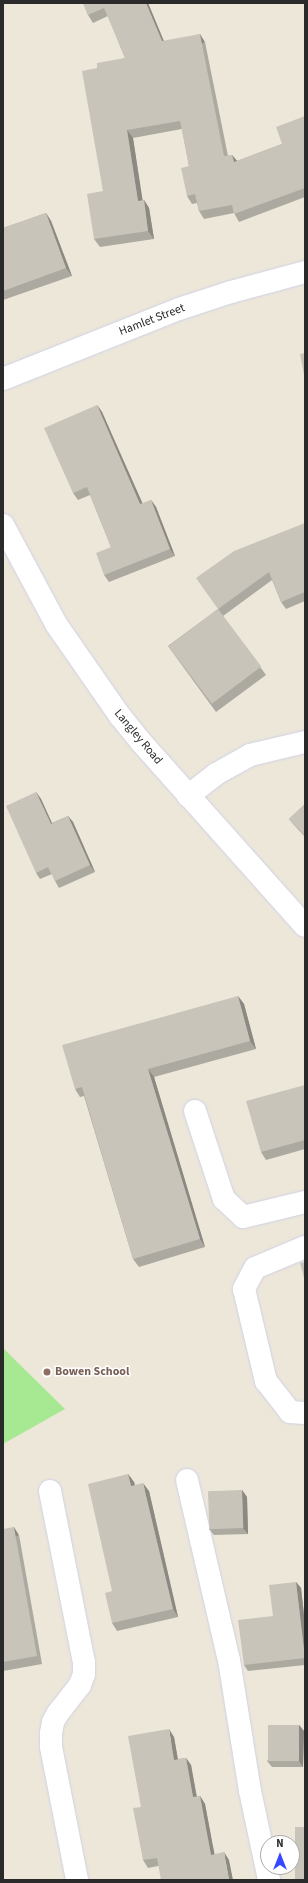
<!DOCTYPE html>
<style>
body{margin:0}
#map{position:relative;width:308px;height:1883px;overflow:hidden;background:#ede7da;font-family:"Source Sans 3",sans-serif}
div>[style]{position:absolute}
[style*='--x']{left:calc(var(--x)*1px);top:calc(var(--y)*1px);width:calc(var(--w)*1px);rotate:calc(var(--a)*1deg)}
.green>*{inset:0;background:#a7e992}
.roads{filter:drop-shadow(0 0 1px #cfd1e4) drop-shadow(0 0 1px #cfd1e4)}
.minor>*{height:22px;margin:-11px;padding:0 11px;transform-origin:11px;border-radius:11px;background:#fff}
.wall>*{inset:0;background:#aca9a0}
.shaded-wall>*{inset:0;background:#8c8982;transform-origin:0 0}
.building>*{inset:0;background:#c8c4ba;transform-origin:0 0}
.dots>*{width:11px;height:11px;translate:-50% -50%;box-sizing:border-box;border:2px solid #fff;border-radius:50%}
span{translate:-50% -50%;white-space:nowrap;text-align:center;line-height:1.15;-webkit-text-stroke:3px #fff;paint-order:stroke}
.street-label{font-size:12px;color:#2a2a2a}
.education-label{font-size:12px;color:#785e54;font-weight:700}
.left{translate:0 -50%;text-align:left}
.frame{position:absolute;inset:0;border:4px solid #2a2a2a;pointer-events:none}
.north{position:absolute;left:260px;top:1835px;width:40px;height:40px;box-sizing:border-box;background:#fff;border:1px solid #aaa;border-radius:50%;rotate:0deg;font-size:11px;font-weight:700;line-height:16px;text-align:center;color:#2a2a2a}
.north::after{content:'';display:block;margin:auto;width:14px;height:18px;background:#3548ff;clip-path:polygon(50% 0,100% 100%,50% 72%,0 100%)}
</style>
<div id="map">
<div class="green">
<i style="clip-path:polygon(3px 1348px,65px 1409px,3px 1444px)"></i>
</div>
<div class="roads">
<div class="minor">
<i style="--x:3;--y:379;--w:189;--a:-21.7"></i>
<i style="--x:179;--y:309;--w:55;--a:-18.1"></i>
<i style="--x:231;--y:292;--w:77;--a:-15.1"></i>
<i style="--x:3;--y:525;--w:112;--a:61.8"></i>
<i style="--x:56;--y:624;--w:112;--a:55.2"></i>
<i style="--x:120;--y:716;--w:33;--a:51"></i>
<i style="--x:141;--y:742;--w:246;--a:48.3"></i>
<i style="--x:188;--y:796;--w:36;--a:-38"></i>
<i style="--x:216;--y:774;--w:39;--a:-29"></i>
<i style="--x:250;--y:755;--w:57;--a:-13.3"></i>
<i style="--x:195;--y:1111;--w:93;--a:71.8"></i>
<i style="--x:224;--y:1199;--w:26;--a:43"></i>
<i style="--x:243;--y:1217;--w:64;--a:-13.6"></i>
<i style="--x:305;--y:1247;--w:54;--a:157.2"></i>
<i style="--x:255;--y:1268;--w:24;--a:118"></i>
<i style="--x:244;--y:1289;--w:95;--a:76.6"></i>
<i style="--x:266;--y:1381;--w:39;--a:52"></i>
<i style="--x:290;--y:1412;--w:15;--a:4"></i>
<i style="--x:187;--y:1480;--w:185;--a:76.9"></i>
<i style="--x:229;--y:1660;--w:133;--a:80.9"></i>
<i style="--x:250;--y:1791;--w:91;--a:77.9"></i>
<i style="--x:50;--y:1491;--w:174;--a:78.8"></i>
<i style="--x:84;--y:1662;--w:12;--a:90"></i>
<i style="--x:84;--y:1674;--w:12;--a:110"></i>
<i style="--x:80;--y:1685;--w:36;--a:128"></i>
<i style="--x:58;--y:1713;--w:10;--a:119"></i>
<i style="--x:53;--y:1722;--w:11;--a:100"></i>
<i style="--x:51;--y:1733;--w:14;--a:90"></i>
<i style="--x:51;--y:1747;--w:136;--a:78.9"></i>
</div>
</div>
<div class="wall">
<i style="clip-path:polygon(83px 3px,148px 3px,164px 41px,205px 42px,228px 156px,232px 155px,237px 161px,282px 144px,305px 116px,305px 197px,239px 222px,234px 213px,204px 219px,199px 211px,197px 203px,192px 204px,187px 196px,189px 166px,182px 129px,133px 138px,142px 200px,144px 200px,149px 208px,154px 239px,100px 247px,94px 239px,103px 191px,97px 68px,125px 58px,108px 16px,93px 23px,88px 15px)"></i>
<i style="clip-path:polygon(46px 213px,51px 221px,72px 276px,3px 300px,3px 228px)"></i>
<i style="clip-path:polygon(97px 405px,102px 412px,142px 504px,151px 500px,156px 507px,175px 556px,109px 582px,104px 575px,111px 547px,90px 495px,78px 500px,73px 493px)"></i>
<i style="clip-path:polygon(305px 523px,305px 601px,286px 609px,281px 602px,272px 580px,223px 616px,266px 675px,216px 712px,168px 646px,218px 609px)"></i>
<i style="clip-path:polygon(36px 792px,41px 799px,52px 823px,68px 816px,73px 822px,95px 872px,59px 888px,55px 881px,52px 874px,40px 879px,36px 873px)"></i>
<i style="clip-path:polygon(305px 804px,305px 837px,294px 825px,289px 819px)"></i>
<i style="clip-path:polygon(238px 996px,244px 1004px,256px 1049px,154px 1077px,205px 1247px,139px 1267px,133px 1259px,84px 1096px,80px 1097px,75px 1089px)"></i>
<i style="clip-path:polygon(305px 1085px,305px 1149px,266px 1160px,261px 1152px)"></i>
<i style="clip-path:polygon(128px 1474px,134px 1482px,135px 1485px,149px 1491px,178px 1617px,117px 1631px,112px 1623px,112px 1591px)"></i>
<i style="clip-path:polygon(242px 1490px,247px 1497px,248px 1534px,214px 1535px,209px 1529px)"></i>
<i style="clip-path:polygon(3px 1529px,19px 1535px,42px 1664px,3px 1671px)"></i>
<i style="clip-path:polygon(296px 1582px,301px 1588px,305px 1624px,305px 1665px,248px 1671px,244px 1665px)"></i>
<i style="clip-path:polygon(299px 1725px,304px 1731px,303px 1767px,272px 1767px,267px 1761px)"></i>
<i style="clip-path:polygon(174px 1737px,178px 1759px,186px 1758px,191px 1765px,197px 1797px,200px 1796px,205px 1804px,214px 1854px,229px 1860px,158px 1866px,148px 1868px,143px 1860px,141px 1807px)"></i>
</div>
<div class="shaded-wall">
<i style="clip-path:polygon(146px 3px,148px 3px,167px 49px,162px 41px)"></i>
<i style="left:200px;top:34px;width:9px;height:124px;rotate:58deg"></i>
<i style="clip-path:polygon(127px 130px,133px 138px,144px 209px,138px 201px)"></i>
<i style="clip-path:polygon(232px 155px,238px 162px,234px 162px)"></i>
<i style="clip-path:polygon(144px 200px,149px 208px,154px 239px,148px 231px)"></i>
<i style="clip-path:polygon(46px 213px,51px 221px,72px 276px,66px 268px)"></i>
<i style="clip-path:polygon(97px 405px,102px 412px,146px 511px,140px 504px)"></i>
<i style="clip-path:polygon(151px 500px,156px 507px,175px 556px,170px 549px)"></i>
<i style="clip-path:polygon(36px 792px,41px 799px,55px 830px,51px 824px)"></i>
<i style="clip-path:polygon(68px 816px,73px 822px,95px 872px,90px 865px)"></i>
<i style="clip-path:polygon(238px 996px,244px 1004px,256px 1049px,250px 1041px)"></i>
<i style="clip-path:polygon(148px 1069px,154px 1077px,205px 1247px,200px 1239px)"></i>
<i style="clip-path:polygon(128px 1474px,134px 1482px,137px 1494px,131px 1486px)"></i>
<i style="clip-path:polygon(143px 1483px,149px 1491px,178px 1617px,173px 1609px)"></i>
<i style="clip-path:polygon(242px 1490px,247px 1497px,248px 1534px,243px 1528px)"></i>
<i style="left:14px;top:1527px;width:9px;height:131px;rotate:58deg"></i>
<i style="clip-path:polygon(296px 1582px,301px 1588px,305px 1624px,305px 1658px)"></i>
<i style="clip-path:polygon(299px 1725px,304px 1731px,303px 1767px,299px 1761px)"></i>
<i style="clip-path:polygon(169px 1729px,174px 1737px,179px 1767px,174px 1760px)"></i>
<i style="clip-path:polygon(186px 1758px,191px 1765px,198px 1805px,193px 1797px)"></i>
<i style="clip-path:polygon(200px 1796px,205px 1804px,216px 1862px,211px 1855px)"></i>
<i style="clip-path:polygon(224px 1852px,229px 1860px,233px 1880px,229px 1880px)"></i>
</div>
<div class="building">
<i style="clip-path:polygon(83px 3px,146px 3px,162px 41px,200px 34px,224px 156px,232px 155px,234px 162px,282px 144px,276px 127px,305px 116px,305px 188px,234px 214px,232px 205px,199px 211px,195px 194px,187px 196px,181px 168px,189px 166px,180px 121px,127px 130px,138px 201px,144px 200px,148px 231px,94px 239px,87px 194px,103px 191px,82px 71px,97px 68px,97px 63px,125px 58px,104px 8px,88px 15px)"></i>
<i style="clip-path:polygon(46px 213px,66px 268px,3px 291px,3px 228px)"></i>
<i style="clip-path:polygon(305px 353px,305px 380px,300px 354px)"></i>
<i style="clip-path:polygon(97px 405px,140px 504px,151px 500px,170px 549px,104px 575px,96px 553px,111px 547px,87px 487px,73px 493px,44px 428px)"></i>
<i style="clip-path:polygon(305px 523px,305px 592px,281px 602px,269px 572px,218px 609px,196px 578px,234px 551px)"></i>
<i style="left:218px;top:609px;width:72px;height:62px;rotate:53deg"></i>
<i style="clip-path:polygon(36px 792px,51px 824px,68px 816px,90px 865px,55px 881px,48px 867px,36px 873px,6px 806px)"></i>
<i style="clip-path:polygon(305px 804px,305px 836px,289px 819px)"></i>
<i style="clip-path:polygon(238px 996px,250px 1041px,148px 1069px,200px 1239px,133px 1259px,82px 1087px,75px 1089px,62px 1045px)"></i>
<i style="clip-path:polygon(305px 1085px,305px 1140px,261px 1152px,246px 1101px)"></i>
<i style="clip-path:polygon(305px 1262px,305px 1282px,300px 1263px)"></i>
<i style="clip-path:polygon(128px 1474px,131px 1486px,143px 1483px,173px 1609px,112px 1623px,105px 1593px,112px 1591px,88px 1484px)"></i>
<i style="left:242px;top:1490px;width:38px;height:34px;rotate:88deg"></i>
<i style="clip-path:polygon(14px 1527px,37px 1656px,3px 1662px,3px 1529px)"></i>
<i style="clip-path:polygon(296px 1582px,305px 1658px,244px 1665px,238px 1620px,273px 1616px,269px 1585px)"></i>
<i style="left:268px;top:1725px;width:31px;height:36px"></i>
<i style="clip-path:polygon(169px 1729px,174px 1760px,186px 1758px,193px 1797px,200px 1796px,211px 1855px,224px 1852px,229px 1880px,161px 1880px,157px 1858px,143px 1860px,133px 1808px,141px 1807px,128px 1736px)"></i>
<i style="left:295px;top:1827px;width:10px;height:53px"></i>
</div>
<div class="dots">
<i style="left:47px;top:1372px;background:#8d6e63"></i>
</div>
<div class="street-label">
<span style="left:152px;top:320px;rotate:-21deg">Hamlet Street</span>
<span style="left:138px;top:737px;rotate:50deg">Langley Road</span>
</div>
<div class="education-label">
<span class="left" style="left:55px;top:1372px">Bowen School</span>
</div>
<div class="frame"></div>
<div class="north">N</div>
</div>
